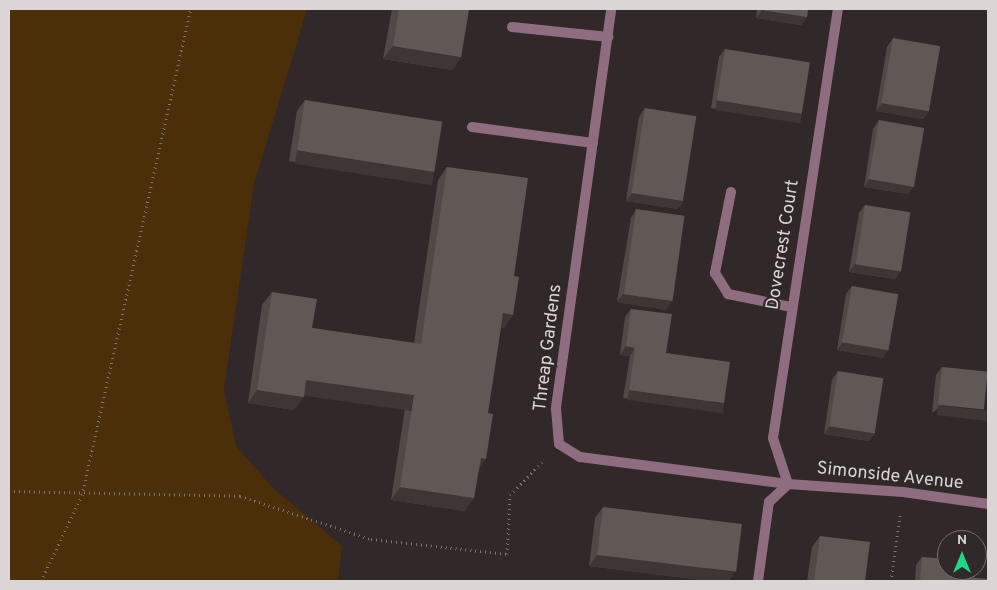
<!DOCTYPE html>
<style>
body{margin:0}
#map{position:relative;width:997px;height:590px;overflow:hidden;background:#312929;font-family:Overpass,sans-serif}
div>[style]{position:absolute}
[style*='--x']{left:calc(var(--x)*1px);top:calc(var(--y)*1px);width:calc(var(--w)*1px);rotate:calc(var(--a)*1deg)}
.green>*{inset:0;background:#4a2f08}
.path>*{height:3px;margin-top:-1.5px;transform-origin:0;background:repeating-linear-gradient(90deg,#7b7374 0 1px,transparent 0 5px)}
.service>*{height:10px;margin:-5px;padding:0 5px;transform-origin:5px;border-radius:5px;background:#8d6d7f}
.minor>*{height:10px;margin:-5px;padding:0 5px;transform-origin:5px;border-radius:5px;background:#8d6d7f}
.wall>*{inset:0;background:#504946}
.shaded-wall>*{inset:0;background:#3e3634;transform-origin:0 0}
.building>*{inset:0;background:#5f5855;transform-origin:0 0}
span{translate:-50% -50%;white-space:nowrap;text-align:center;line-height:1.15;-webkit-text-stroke:4.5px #312929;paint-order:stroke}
.street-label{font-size:18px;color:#dbd5d6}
.frame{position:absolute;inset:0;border:10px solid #dbd5d6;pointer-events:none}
.north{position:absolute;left:937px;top:530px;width:50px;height:50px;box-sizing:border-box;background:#312929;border:1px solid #756e6e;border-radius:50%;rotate:0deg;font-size:14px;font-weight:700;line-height:20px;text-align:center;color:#dbd5d6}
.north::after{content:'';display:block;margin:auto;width:18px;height:22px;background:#1cd988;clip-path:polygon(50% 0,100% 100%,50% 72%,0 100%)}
</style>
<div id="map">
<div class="green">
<i style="clip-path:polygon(9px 9px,307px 9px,254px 184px,224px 389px,236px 446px,274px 489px,342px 546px,338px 581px,9px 581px)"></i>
</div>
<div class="path">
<i style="--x:9;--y:491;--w:231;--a:1.2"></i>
<i style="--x:240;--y:496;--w:138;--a:18.2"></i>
<i style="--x:371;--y:539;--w:137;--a:6.3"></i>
<i style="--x:507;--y:554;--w:59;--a:-87.1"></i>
<i style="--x:510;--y:495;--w:47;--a:-45.9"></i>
<i style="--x:41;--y:581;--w:95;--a:-64.5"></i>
<i style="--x:82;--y:495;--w:498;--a:-77.4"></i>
<i style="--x:891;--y:581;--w:67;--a:-82.2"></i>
</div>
<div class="service">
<i style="--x:731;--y:192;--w:83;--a:101.2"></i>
<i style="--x:715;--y:273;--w:25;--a:58"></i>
<i style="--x:728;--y:294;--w:64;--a:11.7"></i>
</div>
<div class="minor">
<i style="--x:611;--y:11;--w:402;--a:97.9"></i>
<i style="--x:556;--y:409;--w:35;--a:85"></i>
<i style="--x:559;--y:444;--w:25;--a:32"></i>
<i style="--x:580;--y:457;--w:210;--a:7.4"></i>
<i style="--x:788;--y:484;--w:115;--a:4"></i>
<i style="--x:903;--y:492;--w:86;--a:8"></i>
<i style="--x:512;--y:27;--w:97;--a:5.9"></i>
<i style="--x:472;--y:127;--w:122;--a:7.5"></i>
<i style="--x:788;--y:484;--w:48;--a:-108.1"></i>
<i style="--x:773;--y:438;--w:434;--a:-81.4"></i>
<i style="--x:758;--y:581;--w:80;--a:-82.1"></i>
<i style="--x:769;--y:502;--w:26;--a:-43"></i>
</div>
<div class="wall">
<i style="clip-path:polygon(392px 9px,469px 9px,461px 57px,452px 70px,383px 59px)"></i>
<i style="clip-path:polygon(757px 9px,808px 9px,807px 17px,801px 25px,756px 18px)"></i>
<i style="clip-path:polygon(893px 38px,929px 111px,923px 119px,876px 111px,887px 47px)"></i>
<i style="clip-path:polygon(725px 49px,802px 113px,797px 121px,711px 108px,719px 57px)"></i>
<i style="clip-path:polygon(305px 100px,434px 172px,426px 183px,289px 161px,297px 111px)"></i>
<i style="clip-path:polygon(645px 108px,678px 209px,626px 201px,639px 117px)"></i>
<i style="clip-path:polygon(879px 120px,908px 194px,864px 187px,873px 129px)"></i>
<i style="clip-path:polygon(447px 167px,504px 328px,501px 327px,479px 470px,465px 511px,391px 500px,405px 408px,304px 394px,294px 410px,248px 403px,262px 305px,272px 292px,312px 328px,414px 343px,438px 180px)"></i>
<i style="clip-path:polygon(865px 205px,900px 271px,895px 279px,849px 272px,859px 213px)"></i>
<i style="clip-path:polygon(636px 209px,666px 310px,617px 302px,631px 218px)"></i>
<i style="clip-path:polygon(852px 286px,883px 358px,837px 350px,846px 294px)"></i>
<i style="clip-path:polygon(631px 309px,666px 353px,719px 411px,623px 398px,630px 356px,620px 355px,625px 317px)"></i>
<i style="clip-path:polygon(942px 367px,988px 372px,932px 413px,936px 375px)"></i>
<i style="clip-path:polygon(838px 371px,875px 432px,869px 441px,824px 434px,832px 380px)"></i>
<i style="clip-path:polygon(603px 507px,729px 581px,709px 581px,589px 566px,595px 518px)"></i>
<i style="clip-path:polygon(820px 536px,865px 581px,807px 581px,812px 547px)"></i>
<i style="clip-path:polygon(922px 557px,957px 576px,988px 581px,915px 581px,916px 565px)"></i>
</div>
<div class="shaded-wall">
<i style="clip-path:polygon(762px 10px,807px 17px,801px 25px,756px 18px)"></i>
<i style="clip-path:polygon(393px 46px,461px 57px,452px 70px,383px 59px)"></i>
<i style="left:717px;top:100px;width:86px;height:10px;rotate:9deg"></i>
<i style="clip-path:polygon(882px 103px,929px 111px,923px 119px,876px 111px)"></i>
<i style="left:297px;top:150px;width:139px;height:14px;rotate:9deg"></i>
<i style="clip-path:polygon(869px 179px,914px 186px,908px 194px,864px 187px)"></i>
<i style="clip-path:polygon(632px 193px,684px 200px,678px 209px,626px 201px)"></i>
<i style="clip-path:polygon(855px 264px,900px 271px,895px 279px,849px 272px)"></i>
<i style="clip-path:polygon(623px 294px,672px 301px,666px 310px,617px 302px)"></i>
<i style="clip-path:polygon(503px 313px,513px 315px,504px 328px,494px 326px)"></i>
<i style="clip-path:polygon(843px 342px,889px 349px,883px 358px,837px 350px)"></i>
<i style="clip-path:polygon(626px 346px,635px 348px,630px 356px,620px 355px)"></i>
<i style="left:306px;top:380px;width:109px;height:16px;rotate:8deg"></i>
<i style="clip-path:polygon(257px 390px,304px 397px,294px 410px,248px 403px)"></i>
<i style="left:629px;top:390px;width:96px;height:10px;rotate:8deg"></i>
<i style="left:938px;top:405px;width:50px;height:10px;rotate:7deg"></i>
<i style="clip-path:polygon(830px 426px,875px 432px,869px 441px,824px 434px)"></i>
<i style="clip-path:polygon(481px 458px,486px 459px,477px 472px)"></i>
<i style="clip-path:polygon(400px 487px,474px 498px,465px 511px,391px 500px)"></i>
<i style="clip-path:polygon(597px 555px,735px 572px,729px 581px,709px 581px,589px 566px)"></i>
</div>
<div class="building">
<i style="clip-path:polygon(399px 9px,469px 9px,461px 57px,393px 46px)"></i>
<i style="clip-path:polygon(762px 9px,808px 9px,807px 17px,762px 10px)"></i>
<i style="left:893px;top:38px;width:48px;height:66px;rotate:10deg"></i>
<i style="left:725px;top:49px;width:86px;height:52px;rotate:9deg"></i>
<i style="left:305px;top:100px;width:139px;height:51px;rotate:9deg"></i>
<i style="left:645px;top:108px;width:52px;height:86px;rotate:9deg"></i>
<i style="left:879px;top:120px;width:46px;height:60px;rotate:10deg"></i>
<i style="clip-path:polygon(447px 167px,528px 178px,514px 276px,519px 277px,513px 315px,503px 313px,488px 413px,493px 414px,486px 459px,481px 458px,474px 498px,400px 487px,414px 395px,306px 380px,304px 397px,257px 390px,272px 292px,317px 299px,312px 328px,421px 344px)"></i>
<i style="left:865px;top:205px;width:46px;height:60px;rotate:9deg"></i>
<i style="left:636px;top:209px;width:49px;height:86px;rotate:8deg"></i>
<i style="left:852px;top:286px;width:47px;height:57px;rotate:10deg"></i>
<i style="clip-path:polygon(631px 309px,672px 314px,666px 353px,730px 362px,724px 403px,629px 390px,635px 348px,626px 346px)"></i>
<i style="left:942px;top:367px;width:46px;height:38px;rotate:6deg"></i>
<i style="left:838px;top:371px;width:46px;height:56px;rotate:9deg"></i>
<i style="left:603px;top:507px;width:140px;height:48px;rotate:7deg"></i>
<i style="clip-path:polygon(820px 536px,870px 542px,865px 581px,814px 581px)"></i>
<i style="clip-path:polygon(922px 557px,947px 559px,947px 570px,958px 570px,957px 576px,988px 579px,988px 581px,920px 581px)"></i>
</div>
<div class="street-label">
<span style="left:784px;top:245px;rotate:-81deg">Dovecrest Court</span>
<span style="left:549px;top:348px;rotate:-83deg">Threap Gardens</span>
<span style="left:890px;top:477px;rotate:6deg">Simonside Avenue</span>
</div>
<div class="frame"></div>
<div class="north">N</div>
</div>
